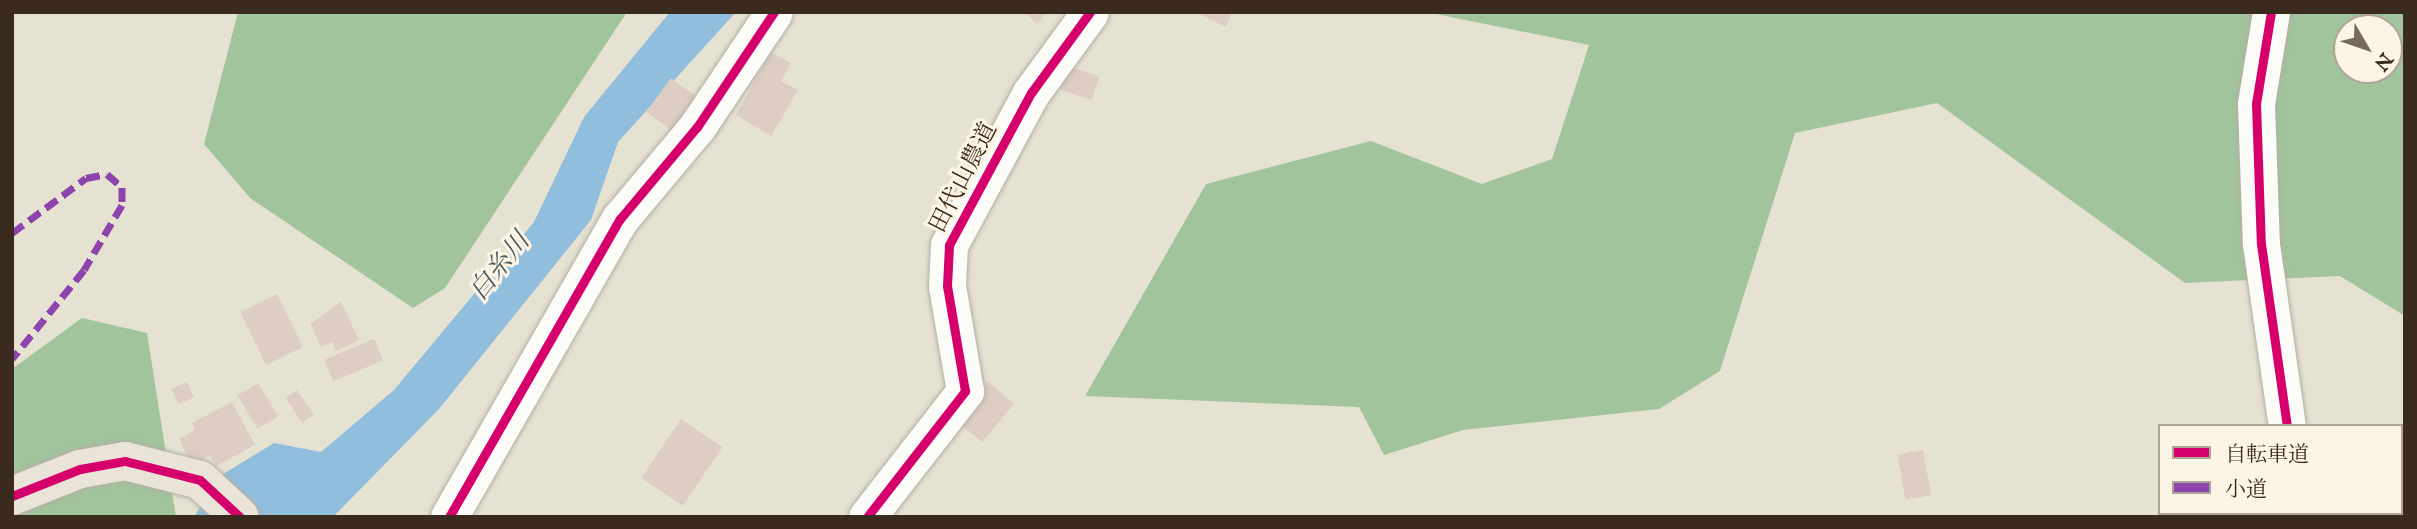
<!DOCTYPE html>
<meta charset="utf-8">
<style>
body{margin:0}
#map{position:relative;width:2417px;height:529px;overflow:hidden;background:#e6e2d2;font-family:"IM FELL English","Noto Serif JP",serif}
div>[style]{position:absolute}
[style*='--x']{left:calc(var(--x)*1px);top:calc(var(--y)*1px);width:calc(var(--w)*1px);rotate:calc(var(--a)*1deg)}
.forest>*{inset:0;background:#a1c49c}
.water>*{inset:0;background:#90bedc}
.building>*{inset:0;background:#ddcdc3;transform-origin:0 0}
.roads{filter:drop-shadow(0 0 2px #b3afa4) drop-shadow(0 0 2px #b3afa4)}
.minor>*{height:37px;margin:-18.5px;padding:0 18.5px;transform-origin:18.5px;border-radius:18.5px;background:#fbfbf8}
.major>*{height:38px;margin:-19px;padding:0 19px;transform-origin:19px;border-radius:19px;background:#eae3d7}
.quiet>*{height:7px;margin-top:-3.5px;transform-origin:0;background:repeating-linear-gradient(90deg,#8e44ad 0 14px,transparent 0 21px)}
.cycleway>*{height:9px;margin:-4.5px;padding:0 4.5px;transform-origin:4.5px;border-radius:4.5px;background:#d6006c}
span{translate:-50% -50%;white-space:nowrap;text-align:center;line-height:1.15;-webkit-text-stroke:6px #fcf5e5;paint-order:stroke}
.street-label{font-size:24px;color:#3b2a1e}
.water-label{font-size:26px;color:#4c5962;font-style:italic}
.frame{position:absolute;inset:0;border:14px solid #3b2a1e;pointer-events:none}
.legend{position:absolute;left:2158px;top:424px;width:245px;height:91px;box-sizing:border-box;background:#fcf5e5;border:2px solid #afa495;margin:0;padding:9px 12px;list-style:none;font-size:21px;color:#3b2a1e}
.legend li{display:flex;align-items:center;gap:14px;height:35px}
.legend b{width:35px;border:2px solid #afa495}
.north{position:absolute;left:2333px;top:14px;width:70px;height:70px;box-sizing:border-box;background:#fcf5e5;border:2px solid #afa495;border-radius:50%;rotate:129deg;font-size:19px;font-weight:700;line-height:28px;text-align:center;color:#3b2a1e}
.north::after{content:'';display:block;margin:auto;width:24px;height:32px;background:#776a5d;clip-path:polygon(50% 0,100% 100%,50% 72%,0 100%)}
</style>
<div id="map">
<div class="forest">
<i style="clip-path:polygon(238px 12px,627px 12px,445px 288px,413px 308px,250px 198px,204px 144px)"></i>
<i style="clip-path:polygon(evenodd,1426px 12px,2405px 12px,2405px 316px,2340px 276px,2185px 283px,1937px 103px,1795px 133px,1720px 371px,1659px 409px,1463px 430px,1384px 455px,1359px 407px,1085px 396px,1206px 184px,1371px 141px,1482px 184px,1552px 159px,1589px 45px,1426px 12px,2347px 28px,2389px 28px,2389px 70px,2347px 70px,2347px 28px)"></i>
<i style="clip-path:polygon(82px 318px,147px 333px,176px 517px,12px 517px,12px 369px)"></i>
</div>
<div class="water">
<i style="clip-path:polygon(670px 12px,736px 12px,618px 142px,591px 220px,439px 409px,333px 517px,194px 517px,220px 476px,274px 443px,321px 452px,394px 390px,534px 222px,584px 117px)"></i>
</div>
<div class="building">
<i style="clip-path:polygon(1024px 12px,1047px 12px,1037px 24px)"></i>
<i style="clip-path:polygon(1195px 12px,1232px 12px,1226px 27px)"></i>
<i style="clip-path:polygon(771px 52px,791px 63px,781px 81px,798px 90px,771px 136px,736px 115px)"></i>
<i style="left:1068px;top:66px;width:33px;height:25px;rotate:18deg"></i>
<i style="left:671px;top:78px;width:34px;height:42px;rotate:36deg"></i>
<i style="left:277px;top:294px;width:59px;height:41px;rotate:64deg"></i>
<i style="clip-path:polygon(341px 302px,359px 340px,336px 351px,332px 342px,321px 347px,310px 324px)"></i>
<i style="left:374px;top:339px;width:23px;height:54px;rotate:67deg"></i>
<i style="left:187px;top:382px;width:17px;height:17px;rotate:66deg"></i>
<i style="left:988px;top:382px;width:34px;height:50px;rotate:40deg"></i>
<i style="left:258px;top:383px;width:39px;height:24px;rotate:59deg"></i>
<i style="left:297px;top:390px;width:30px;height:14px;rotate:56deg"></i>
<i style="clip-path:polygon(232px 402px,255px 445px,216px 466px,210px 455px,192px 465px,179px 439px,195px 430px,192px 423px)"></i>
<i style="left:681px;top:419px;width:50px;height:71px;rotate:34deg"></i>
<i style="left:1923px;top:450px;width:46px;height:26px;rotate:80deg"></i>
</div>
<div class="roads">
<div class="minor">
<i style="--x:2271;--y:12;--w:93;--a:99.3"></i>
<i style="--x:2256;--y:104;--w:140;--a:88"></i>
<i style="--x:2261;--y:244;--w:184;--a:81.9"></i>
<i style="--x:2299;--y:513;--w:4;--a:76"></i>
<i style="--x:449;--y:517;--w:344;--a:-60.2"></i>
<i style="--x:620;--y:219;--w:120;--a:-50.1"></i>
<i style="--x:697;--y:127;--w:138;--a:-56.2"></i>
<i style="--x:867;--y:517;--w:160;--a:-52.1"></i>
<i style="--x:965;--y:391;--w:107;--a:-99.7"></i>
<i style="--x:947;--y:286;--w:41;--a:-87.2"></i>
<i style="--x:949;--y:245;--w:173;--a:-61.7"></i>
<i style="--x:1031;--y:93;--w:100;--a:-53.9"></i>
</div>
<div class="major">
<i style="--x:12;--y:496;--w:73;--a:-21.7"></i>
<i style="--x:80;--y:469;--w:46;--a:-10.1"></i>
<i style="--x:125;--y:461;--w:77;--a:14.2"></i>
<i style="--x:200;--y:480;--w:54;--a:42.8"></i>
</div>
</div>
<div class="quiet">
<i style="--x:12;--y:233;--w:92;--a:-36.6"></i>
<i style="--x:86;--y:178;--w:21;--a:-11"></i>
<i style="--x:107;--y:174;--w:20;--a:41"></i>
<i style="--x:122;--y:187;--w:18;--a:90"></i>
<i style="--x:122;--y:205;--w:75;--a:120.3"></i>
<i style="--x:84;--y:270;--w:114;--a:129"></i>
</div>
<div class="cycleway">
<i style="--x:2271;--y:12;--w:93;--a:99.3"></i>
<i style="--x:2256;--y:104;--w:140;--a:88"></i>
<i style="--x:2261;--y:244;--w:184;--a:81.9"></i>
<i style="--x:12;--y:496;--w:73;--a:-21.7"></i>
<i style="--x:80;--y:469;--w:46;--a:-10.1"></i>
<i style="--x:125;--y:461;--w:77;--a:14.2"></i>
<i style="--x:200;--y:480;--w:54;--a:42.8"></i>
<i style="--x:449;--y:517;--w:344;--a:-60.2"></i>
<i style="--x:620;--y:219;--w:120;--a:-50.1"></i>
<i style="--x:697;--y:127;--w:138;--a:-56.2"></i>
<i style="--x:867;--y:517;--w:160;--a:-52.1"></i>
<i style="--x:965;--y:391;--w:107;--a:-99.7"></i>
<i style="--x:947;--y:286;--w:41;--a:-87.2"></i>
<i style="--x:949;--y:245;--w:173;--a:-61.7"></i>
<i style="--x:1031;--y:93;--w:100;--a:-53.9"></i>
</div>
<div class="street-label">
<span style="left:964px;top:178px;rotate:-63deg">田代山農道</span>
</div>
<div class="water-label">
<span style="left:500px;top:267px;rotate:-51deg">白糸川</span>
</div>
<div class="frame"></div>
<ul class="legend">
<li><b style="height:9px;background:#d6006c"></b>自転車道</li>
<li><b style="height:9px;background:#8e44ad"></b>小道</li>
</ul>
<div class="north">N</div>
</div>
